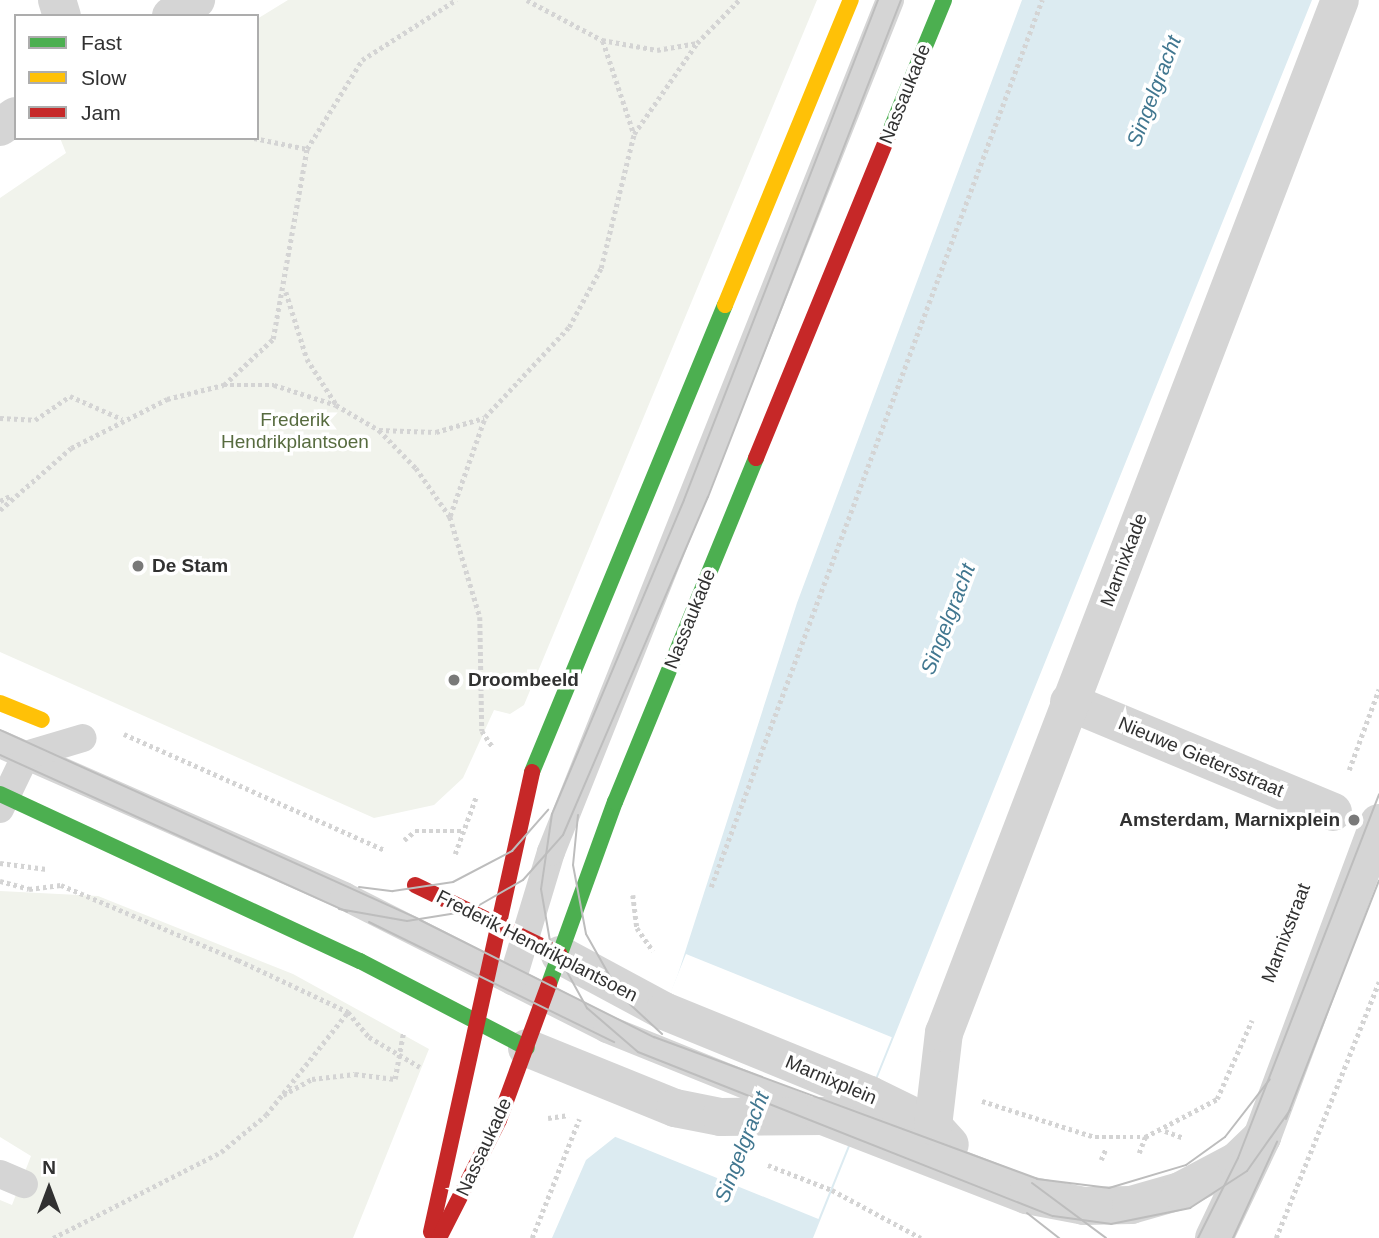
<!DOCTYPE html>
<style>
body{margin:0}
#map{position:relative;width:1379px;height:1238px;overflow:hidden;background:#fff;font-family:Arial,sans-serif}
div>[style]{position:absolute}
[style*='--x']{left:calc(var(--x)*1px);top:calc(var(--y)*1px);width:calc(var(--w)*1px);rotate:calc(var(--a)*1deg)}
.green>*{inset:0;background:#f1f3ec}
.water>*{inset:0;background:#dcebf1}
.pier>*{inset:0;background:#fff;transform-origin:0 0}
.path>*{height:4.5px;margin-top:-2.25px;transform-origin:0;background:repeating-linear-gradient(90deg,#d4d4d4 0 3.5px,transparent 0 7px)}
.lane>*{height:28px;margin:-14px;padding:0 14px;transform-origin:14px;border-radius:14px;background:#d5d5d5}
.street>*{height:38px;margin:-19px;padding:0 19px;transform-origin:19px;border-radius:19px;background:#d5d5d5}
.fast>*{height:16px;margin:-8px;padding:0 8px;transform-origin:8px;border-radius:8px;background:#4caf50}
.slow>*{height:16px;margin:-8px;padding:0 8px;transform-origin:8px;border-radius:8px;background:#ffc107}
.jam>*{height:16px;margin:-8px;padding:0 8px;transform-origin:8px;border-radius:8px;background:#c62828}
.tram>*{height:2px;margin:-1px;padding:0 1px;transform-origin:1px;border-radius:1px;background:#bdbdbd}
.dots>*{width:19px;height:19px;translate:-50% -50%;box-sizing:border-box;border:4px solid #fff;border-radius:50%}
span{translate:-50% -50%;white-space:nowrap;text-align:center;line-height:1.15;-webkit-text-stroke:7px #fff;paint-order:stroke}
.street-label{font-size:19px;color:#313131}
.park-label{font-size:19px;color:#576b3f}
.poi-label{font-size:19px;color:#313131;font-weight:700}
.left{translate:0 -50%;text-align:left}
.right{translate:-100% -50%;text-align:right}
.water-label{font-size:21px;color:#417790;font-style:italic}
.legend{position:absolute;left:14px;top:14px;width:245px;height:126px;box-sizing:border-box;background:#fff;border:2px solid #adadad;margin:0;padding:9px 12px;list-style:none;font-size:21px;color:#313131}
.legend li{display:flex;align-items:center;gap:14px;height:35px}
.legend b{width:35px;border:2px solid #adadad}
.north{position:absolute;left:14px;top:1154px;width:70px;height:70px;-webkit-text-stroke:5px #fff;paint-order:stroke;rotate:0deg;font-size:19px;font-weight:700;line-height:28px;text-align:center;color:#313131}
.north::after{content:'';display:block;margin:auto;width:24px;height:32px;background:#313131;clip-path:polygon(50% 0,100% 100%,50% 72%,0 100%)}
</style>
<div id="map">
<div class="green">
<i style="clip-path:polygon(288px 0,817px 0,524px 705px,510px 714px,494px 710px,463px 778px,434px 805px,374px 818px,0 652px,0 198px,66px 153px,60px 138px,257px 138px,257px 19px)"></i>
<i style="clip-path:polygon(0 891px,98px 896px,293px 974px,429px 1049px,353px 1238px,0 1238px,0 1200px,12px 1205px,31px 1156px,0 1137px)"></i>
</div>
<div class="water">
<i style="clip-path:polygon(1022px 0,1312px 0,813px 1238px,552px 1238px,586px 1160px,615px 1137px,678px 974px,797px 603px)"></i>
</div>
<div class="pier">
<i style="left:686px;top:954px;width:222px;height:196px;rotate:22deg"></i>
</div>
<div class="path">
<i style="--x:527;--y:0;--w:85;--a:28.1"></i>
<i style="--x:602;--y:40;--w:56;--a:10.3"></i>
<i style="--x:657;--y:50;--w:41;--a:-9.9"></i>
<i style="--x:697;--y:43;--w:60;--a:-45.7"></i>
<i style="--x:603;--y:41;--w:98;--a:71.6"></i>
<i style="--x:254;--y:138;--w:54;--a:11.7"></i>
<i style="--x:307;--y:149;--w:105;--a:-58.3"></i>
<i style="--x:362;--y:60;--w:112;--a:-32.6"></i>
<i style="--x:286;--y:292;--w:70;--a:72.6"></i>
<i style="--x:307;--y:359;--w:54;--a:57.2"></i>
<i style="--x:224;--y:385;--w:67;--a:-43.2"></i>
<i style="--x:273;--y:339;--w:193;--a:-79.9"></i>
<i style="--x:0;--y:418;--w:35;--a:3"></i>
<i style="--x:35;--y:420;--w:42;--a:-34.4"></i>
<i style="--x:70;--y:396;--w:57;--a:23.9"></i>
<i style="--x:379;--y:430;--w:57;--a:2"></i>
<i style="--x:436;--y:432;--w:50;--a:-16.3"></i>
<i style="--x:0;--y:501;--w:11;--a:-27"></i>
<i style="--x:0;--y:510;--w:94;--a:-41.1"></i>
<i style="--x:71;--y:448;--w:108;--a:-27"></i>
<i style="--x:167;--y:399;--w:58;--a:-14"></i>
<i style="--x:223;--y:385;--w:51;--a:0"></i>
<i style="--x:274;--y:385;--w:65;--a:17.9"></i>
<i style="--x:336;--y:405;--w:50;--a:30.2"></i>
<i style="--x:379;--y:430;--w:53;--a:45.8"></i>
<i style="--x:416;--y:468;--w:60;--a:55.2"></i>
<i style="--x:450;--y:517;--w:104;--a:73.3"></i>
<i style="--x:480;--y:617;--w:114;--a:89"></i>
<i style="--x:482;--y:731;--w:18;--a:56"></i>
<i style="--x:450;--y:516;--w:105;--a:-70.5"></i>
<i style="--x:485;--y:417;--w:123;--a:-47"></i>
<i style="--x:569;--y:327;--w:67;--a:-61.5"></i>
<i style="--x:601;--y:268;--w:138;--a:-76.2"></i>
<i style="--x:634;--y:134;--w:111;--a:-55.3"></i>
<i style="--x:124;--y:734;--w:286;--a:24"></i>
<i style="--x:1349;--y:770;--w:86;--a:-69.7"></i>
<i style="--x:404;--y:840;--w:14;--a:-39"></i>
<i style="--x:415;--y:831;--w:48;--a:0"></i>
<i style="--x:455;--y:854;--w:61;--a:-69.8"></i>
<i style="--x:0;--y:863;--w:47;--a:7.3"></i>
<i style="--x:0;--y:881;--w:30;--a:15"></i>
<i style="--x:29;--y:889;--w:32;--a:-7"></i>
<i style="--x:61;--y:885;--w:192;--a:23"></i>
<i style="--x:238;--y:960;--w:122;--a:25.3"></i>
<i style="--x:348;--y:1012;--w:33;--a:50"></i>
<i style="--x:369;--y:1037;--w:59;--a:30.5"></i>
<i style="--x:711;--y:887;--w:947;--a:-69.54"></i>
<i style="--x:633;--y:895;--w:33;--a:83"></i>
<i style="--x:637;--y:928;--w:28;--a:55"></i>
<i style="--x:283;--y:1095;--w:33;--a:-29"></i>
<i style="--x:312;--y:1079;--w:43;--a:-6.6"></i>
<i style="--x:355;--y:1074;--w:40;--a:7.1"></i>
<i style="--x:395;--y:1079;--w:46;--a:-79.9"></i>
<i style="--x:982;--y:1101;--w:119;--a:17.7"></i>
<i style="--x:1095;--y:1137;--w:50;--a:0"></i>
<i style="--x:1145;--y:1137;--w:81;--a:-27.8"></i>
<i style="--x:1217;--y:1099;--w:86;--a:-66.1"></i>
<i style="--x:548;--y:1118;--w:21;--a:-8"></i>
<i style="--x:1165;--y:1131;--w:20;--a:20"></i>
<i style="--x:1139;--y:1153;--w:17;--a:-69"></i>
<i style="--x:1101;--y:1160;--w:13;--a:-67"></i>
<i style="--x:768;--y:1165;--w:69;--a:21.3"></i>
<i style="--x:832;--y:1190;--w:101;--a:28.3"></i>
<i style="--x:53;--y:1238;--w:189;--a:-27.1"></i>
<i style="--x:221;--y:1152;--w:58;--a:-39.4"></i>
<i style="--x:266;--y:1115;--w:132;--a:-51.5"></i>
<i style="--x:532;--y:1238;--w:128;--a:-68.4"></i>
<i style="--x:1276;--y:1238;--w:276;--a:-68.1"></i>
</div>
<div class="lane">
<i style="--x:0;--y:744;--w:376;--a:23.8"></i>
<i style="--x:344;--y:896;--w:295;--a:26.8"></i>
<i style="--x:607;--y:1029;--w:219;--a:22"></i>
<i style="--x:0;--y:809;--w:60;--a:-64.3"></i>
<i style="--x:26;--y:755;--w:59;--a:-16.6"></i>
<i style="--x:512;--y:981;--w:135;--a:-73.2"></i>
<i style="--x:551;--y:852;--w:917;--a:-68.3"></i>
<i style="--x:0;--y:1174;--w:26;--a:23"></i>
</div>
<div class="street">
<i style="--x:57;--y:0;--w:17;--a:73"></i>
<i style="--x:171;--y:16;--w:30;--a:-33"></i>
<i style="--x:0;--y:127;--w:19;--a:-35"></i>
<i style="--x:1069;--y:702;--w:286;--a:22.6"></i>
<i style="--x:560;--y:955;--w:118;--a:28.3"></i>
<i style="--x:664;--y:1011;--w:222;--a:22.2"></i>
<i style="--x:870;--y:1095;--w:70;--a:26.2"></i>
<i style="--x:933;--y:1126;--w:25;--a:48"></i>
<i style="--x:527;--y:1048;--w:160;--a:22.1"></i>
<i style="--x:675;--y:1108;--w:47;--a:11.1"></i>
<i style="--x:721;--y:1117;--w:102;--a:-0.6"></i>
<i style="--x:823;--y:1116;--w:219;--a:21.2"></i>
<i style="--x:1027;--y:1195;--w:58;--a:10.9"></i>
<i style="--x:1084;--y:1206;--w:47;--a:-1.2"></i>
<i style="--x:1131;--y:1205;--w:51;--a:-15.9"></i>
<i style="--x:1180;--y:1191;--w:64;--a:-27.8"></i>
<i style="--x:1237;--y:1161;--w:35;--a:-44"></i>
<i style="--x:933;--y:1126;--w:94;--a:-83.3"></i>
<i style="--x:944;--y:1033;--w:1106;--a:-69.03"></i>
<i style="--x:1214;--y:1238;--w:112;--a:-64.6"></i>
<i style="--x:1262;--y:1137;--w:335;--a:-69.6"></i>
</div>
<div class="fast">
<i style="--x:888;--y:136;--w:147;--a:-67.6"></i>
<i style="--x:532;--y:772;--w:505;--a:-67.55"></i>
<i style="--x:0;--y:794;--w:397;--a:24.9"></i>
<i style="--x:360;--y:961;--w:188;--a:27.5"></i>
<i style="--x:549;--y:984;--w:194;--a:-70.1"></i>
<i style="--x:615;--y:802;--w:372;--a:-67.7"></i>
</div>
<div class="slow">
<i style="--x:725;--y:305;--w:330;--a:-67.6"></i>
<i style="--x:0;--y:703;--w:45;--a:22"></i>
</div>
<div class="jam">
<i style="--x:756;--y:458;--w:348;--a:-67.7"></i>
<i style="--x:415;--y:885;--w:161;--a:25.8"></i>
<i style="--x:431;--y:1232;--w:471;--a:-77.6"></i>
<i style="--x:439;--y:1238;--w:132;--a:-63"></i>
<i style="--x:499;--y:1120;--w:145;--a:-69.8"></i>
</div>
<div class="tram">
<i style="--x:878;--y:0;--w:536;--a:111.21"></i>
<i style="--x:684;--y:500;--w:341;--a:112.8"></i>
<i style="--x:552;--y:814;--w:76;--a:98.3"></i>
<i style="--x:541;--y:889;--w:53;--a:80.2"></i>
<i style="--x:550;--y:941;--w:77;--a:61.1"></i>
<i style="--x:587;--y:1008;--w:67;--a:40.8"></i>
<i style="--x:638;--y:1052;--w:446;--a:21.6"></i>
<i style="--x:1053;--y:1216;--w:59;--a:7.9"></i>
<i style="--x:1111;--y:1224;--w:81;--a:-11.4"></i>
<i style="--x:1190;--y:1208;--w:68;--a:-33"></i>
<i style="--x:1247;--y:1171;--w:75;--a:-54.8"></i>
<i style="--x:0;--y:730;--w:461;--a:24.3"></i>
<i style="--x:420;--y:920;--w:262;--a:26.6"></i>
<i style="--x:654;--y:1037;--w:408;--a:20.3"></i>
<i style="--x:1037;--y:1179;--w:73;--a:7.1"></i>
<i style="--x:1109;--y:1188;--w:80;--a:-16.6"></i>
<i style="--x:1186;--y:1165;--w:48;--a:-35.7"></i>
<i style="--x:1225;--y:1137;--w:73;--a:-52.2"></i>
<i style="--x:0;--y:755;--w:381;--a:24.3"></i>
<i style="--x:578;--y:815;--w:50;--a:95.7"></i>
<i style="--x:573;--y:865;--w:70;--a:79.3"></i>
<i style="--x:586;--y:934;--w:71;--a:60.6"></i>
<i style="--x:621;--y:996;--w:56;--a:42.8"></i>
<i style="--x:359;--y:887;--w:34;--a:7"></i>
<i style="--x:393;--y:891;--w:61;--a:-8.5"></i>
<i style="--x:453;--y:882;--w:67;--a:-27.7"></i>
<i style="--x:512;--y:851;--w:55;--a:-48.7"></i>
<i style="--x:339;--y:909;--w:69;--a:10"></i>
<i style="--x:407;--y:921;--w:63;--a:-9.2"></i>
<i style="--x:469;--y:911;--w:62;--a:-29.9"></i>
<i style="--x:523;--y:880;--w:60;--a:-48.4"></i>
<i style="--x:563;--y:835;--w:368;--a:-66.8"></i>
<i style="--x:708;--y:497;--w:533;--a:-68.78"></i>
<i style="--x:369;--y:922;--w:273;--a:26.1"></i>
<i style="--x:1286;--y:1119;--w:256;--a:-68.7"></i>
<i style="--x:1032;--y:1183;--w:92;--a:36.6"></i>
<i style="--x:1027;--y:1213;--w:41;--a:38"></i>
<i style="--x:1198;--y:1238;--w:89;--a:-63.4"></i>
<i style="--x:1238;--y:1158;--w:390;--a:-68.8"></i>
<i style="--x:1233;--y:1238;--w:106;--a:-65.4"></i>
</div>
<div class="dots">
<i style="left:138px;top:566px;background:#797979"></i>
<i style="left:454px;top:680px;background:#797979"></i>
<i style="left:1354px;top:820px;background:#797979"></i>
</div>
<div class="street-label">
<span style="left:905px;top:94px;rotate:-68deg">Nassaukade</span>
<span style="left:1124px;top:560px;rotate:-69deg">Marnixkade</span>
<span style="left:690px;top:619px;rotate:-68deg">Nassaukade</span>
<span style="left:1201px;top:757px;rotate:23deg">Nieuwe Gietersstraat</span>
<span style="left:1286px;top:933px;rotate:-69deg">Marnixstraat</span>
<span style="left:537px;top:946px;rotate:27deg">Frederik Hendrikplantsoen</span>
<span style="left:831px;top:1080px;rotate:23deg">Marnixplein</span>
<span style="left:484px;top:1147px;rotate:-65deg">Nassaukade</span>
</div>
<div class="park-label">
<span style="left:295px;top:431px">Frederik<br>Hendrikplantsoen</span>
</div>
<div class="poi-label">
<span class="left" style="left:152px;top:566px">De Stam</span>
<span class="left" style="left:468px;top:680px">Droombeeld</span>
<span class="right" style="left:1340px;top:820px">Amsterdam, Marnixplein</span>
</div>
<div class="water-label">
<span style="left:1154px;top:91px;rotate:-69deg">Singelgracht</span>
<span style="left:948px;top:619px;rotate:-69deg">Singelgracht</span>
<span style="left:742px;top:1147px;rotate:-69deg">Singelgracht</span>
</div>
<ul class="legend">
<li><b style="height:9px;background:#4caf50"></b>Fast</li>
<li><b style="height:9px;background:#ffc107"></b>Slow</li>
<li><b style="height:9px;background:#c62828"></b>Jam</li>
</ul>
<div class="north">N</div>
</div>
